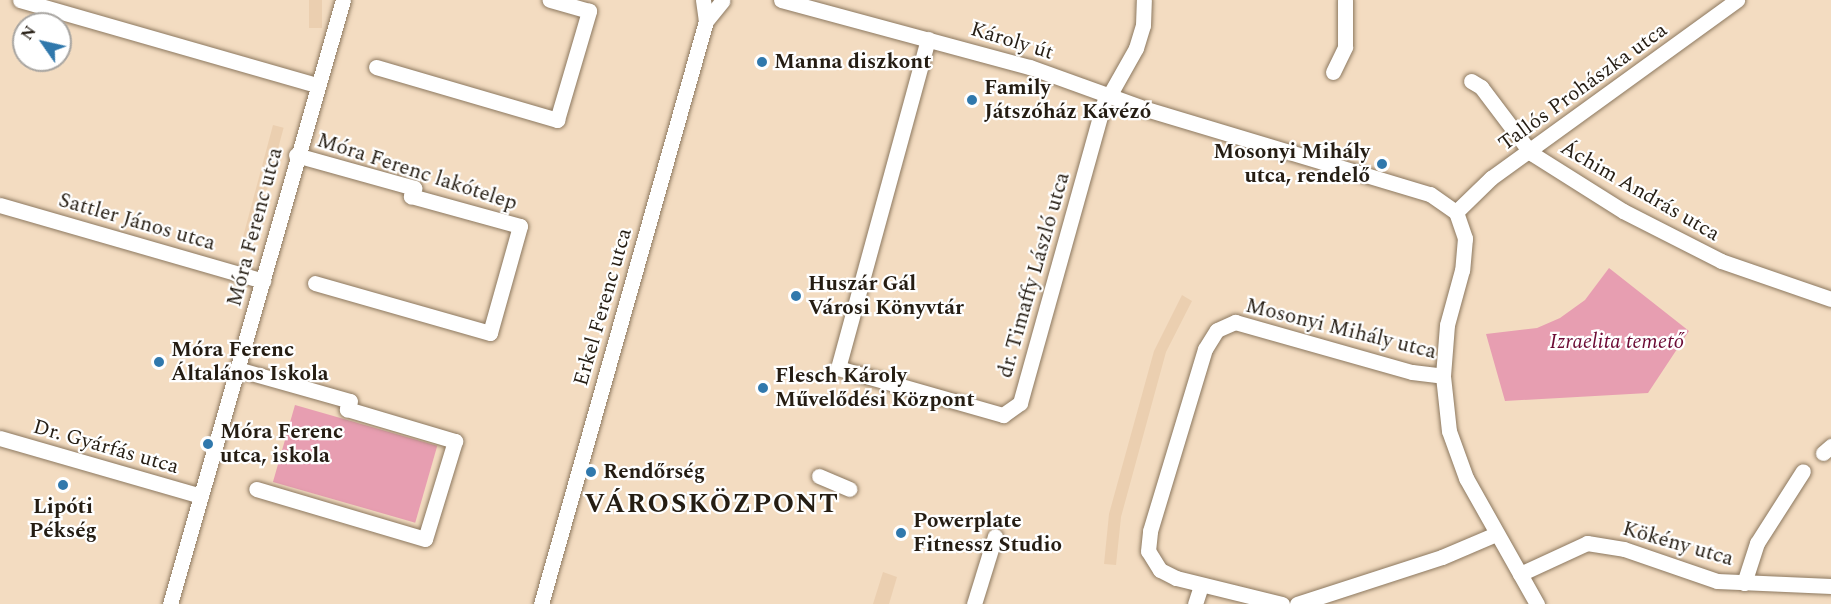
<!DOCTYPE html>
<meta charset="utf-8">
<style>
body{margin:0}
#map{position:relative;width:1831px;height:604px;overflow:hidden;background:#f3dcc1;font-family:Spectral,serif}
div>[style]{position:absolute}
[style*='--x']{left:calc(var(--x)*1px);top:calc(var(--y)*1px);width:calc(var(--w)*1px);rotate:calc(var(--a)*1deg)}
.built>*{inset:0;background:#ebcfb0;transform-origin:0 0}
.green>*{inset:0;background:#e79eb1;transform-origin:0 0}
.roads{filter:drop-shadow(0 0 2px #8c785f) drop-shadow(0 0 2px #8c785f)}
.minor>*{height:15px;margin:-7.5px;padding:0 7.5px;transform-origin:7.5px;border-radius:7.5px;background:#fff}
.dots>*{width:16px;height:16px;translate:-50% -50%;box-sizing:border-box;border:3px solid #fff;border-radius:50%}
span{translate:-50% -50%;white-space:nowrap;text-align:center;line-height:1.15;-webkit-text-stroke:4.5px #fff;paint-order:stroke}
.street-label{font-size:21px;color:#251d13}
.poi-label{font-size:21px;color:#251d13;font-weight:700}
.left{translate:0 -50%;text-align:left}
.right{translate:-100% -50%;text-align:right}
.park-label{font-size:21px;color:#6b0a34;font-style:italic}
.district-label{font-size:27px;color:#251d13;font-weight:700;letter-spacing:1.5px}
.north{position:absolute;left:12px;top:12px;width:60px;height:60px;box-sizing:border-box;background:#fff;border:2px solid #a8a5a1;border-radius:50%;rotate:304deg;font-size:16px;font-weight:700;line-height:24px;text-align:center;color:#251d13}
.north::after{content:'';display:block;margin:auto;width:21px;height:27px;background:#3078ac;clip-path:polygon(50% 0,100% 100%,50% 72%,0 100%)}
</style>
<div id="map">
<div class="built">
<i style="left:309px;top:0;width:13px;height:28px"></i>
<i style="left:273px;top:125px;width:11px;height:124px;rotate:15deg"></i>
<i style="clip-path:polygon(1182px 295px,1192px 301px,1166px 352px,1121px 517px,1116px 565px,1104px 564px,1109px 514px,1154px 351px)"></i>
<i style="clip-path:polygon(883px 572px,897px 577px,889px 604px,873px 604px)"></i>
</div>
<div class="green">
<i style="clip-path:polygon(1609px 268px,1689px 331px,1648px 393px,1505px 401px,1486px 334px,1537px 328px,1560px 318px,1585px 300px)"></i>
<i style="left:295px;top:405px;width:148px;height:80px;rotate:16deg"></i>
</div>
<div class="roads">
<div class="minor">
<i style="--x:20;--y:0;--w:309;--a:16"></i>
<i style="--x:703;--y:0;--w:21;--a:82"></i>
<i style="--x:781;--y:0;--w:258;--a:15.1"></i>
<i style="--x:1030;--y:67;--w:123;--a:19.9"></i>
<i style="--x:1146;--y:109;--w:296;--a:16.7"></i>
<i style="--x:1430;--y:194;--w:32;--a:35"></i>
<i style="--x:1456;--y:212;--w:28;--a:71"></i>
<i style="--x:1465;--y:238;--w:32;--a:95"></i>
<i style="--x:1462;--y:270;--w:57;--a:105.3"></i>
<i style="--x:1447;--y:325;--w:51;--a:94.5"></i>
<i style="--x:1443;--y:376;--w:55;--a:83.8"></i>
<i style="--x:1449;--y:431;--w:50;--a:70.1"></i>
<i style="--x:1466;--y:478;--w:145;--a:60.6"></i>
<i style="--x:928;--y:39;--w:341;--a:105.3"></i>
<i style="--x:838;--y:368;--w:172;--a:15.9"></i>
<i style="--x:1003;--y:415;--w:21;--a:-35"></i>
<i style="--x:1020;--y:403;--w:320;--a:-74.4"></i>
<i style="--x:376;--y:67;--w:189;--a:16.3"></i>
<i style="--x:557;--y:120;--w:114;--a:-73.6"></i>
<i style="--x:589;--y:11;--w:41;--a:-164.2"></i>
<i style="--x:1333;--y:72;--w:28;--a:-64"></i>
<i style="--x:1345;--y:47;--w:47;--a:-90"></i>
<i style="--x:1471;--y:81;--w:12;--a:31"></i>
<i style="--x:1481;--y:87;--w:83;--a:52.9"></i>
<i style="--x:1531;--y:153;--w:109;--a:32.2"></i>
<i style="--x:1623;--y:211;--w:110;--a:27"></i>
<i style="--x:1721;--y:261;--w:116;--a:19.1"></i>
<i style="--x:1109;--y:96;--w:55;--a:-60.6"></i>
<i style="--x:1136;--y:48;--w:24;--a:-73"></i>
<i style="--x:1143;--y:25;--w:25;--a:-88"></i>
<i style="--x:296;--y:155;--w:123;--a:15.6"></i>
<i style="--x:414;--y:188;--w:9;--a:111"></i>
<i style="--x:411;--y:196;--w:113;--a:15.4"></i>
<i style="--x:520;--y:226;--w:111;--a:105.7"></i>
<i style="--x:490;--y:333;--w:182;--a:-164.1"></i>
<i style="--x:0;--y:205;--w:274;--a:16.1"></i>
<i style="--x:1456;--y:212;--w:49;--a:-44.2"></i>
<i style="--x:1491;--y:178;--w:304;--a:-35.9"></i>
<i style="--x:237;--y:369;--w:117;--a:15.8"></i>
<i style="--x:350;--y:401;--w:9;--a:111"></i>
<i style="--x:347;--y:409;--w:113;--a:16.5"></i>
<i style="--x:455;--y:441;--w:102;--a:107"></i>
<i style="--x:425;--y:539;--w:176;--a:-163.5"></i>
<i style="--x:0;--y:438;--w:209;--a:16.1"></i>
<i style="--x:1823;--y:453;--w:11;--a:-41"></i>
<i style="--x:819;--y:476;--w:33;--a:23"></i>
<i style="--x:1520;--y:574;--w:74;--a:-24.8"></i>
<i style="--x:1587;--y:543;--w:37;--a:9"></i>
<i style="--x:1624;--y:549;--w:98;--a:19"></i>
<i style="--x:1717;--y:581;--w:114;--a:2.5"></i>
<i style="--x:1744;--y:583;--w:42;--a:-72"></i>
<i style="--x:1757;--y:543;--w:85;--a:-57.4"></i>
<i style="--x:170;--y:604;--w:628;--a:-74.02"></i>
<i style="--x:541;--y:604;--w:606;--a:-74.2"></i>
<i style="--x:706;--y:21;--w:26;--a:-51"></i>
<i style="--x:974;--y:604;--w:71;--a:-72.8"></i>
<i style="--x:1195;--y:604;--w:20;--a:-72"></i>
<i style="--x:1282;--y:604;--w:109;--a:-166.2"></i>
<i style="--x:1176;--y:578;--w:18;--a:-153"></i>
<i style="--x:1160;--y:570;--w:22;--a:-122"></i>
<i style="--x:1148;--y:551;--w:20;--a:-84"></i>
<i style="--x:1150;--y:531;--w:190;--a:-73.2"></i>
<i style="--x:1205;--y:349;--w:22;--a:-58"></i>
<i style="--x:1217;--y:330;--w:20;--a:-24"></i>
<i style="--x:1235;--y:322;--w:184;--a:15.8"></i>
<i style="--x:1412;--y:372;--w:31;--a:7"></i>
<i style="--x:1297;--y:604;--w:152;--a:-18"></i>
<i style="--x:1442;--y:557;--w:59;--a:-23.1"></i>
</div>
</div>
<div class="dots">
<i style="left:762px;top:62px;background:#3078ac"></i>
<i style="left:972px;top:100px;background:#3078ac"></i>
<i style="left:1382px;top:164px;background:#3078ac"></i>
<i style="left:796px;top:296px;background:#3078ac"></i>
<i style="left:159px;top:362px;background:#3078ac"></i>
<i style="left:763px;top:388px;background:#3078ac"></i>
<i style="left:208px;top:444px;background:#3078ac"></i>
<i style="left:591px;top:472px;background:#3078ac"></i>
<i style="left:63px;top:485px;background:#3078ac"></i>
<i style="left:901px;top:533px;background:#3078ac"></i>
</div>
<div class="street-label">
<span style="left:1012px;top:41px;rotate:17deg">Károly út</span>
<span style="left:1583px;top:87px;rotate:-36deg">Tallós Prohászka utca</span>
<span style="left:417px;top:172px;rotate:18deg">Móra Ferenc lakótelep</span>
<span style="left:1640px;top:191px;rotate:30deg">Áchim András utca</span>
<span style="left:137px;top:222px;rotate:16deg">Sattler János utca</span>
<span style="left:255px;top:227px;rotate:-75deg">Móra Ferenc utca</span>
<span style="left:1034px;top:275px;rotate:-74deg">dr. Timaffy László utca</span>
<span style="left:603px;top:307px;rotate:-74deg">Erkel Ferenc utca</span>
<span style="left:1341px;top:329px;rotate:14deg">Mosonyi Mihály utca</span>
<span style="left:106px;top:447px;rotate:16deg">Dr. Gyárfás utca</span>
<span style="left:1678px;top:544px;rotate:16deg">Kökény utca</span>
</div>
<div class="poi-label">
<span class="left" style="left:774px;top:62px">Manna diszkont</span>
<span class="left" style="left:984px;top:100px">Family<br>Játszóház Kávézó</span>
<span class="right" style="left:1370px;top:164px">Mosonyi Mihály<br>utca, rendelő</span>
<span class="left" style="left:808px;top:296px">Huszár Gál<br>Városi Könyvtár</span>
<span class="left" style="left:171px;top:362px">Móra Ferenc<br>Általános Iskola</span>
<span class="left" style="left:775px;top:388px">Flesch Károly<br>Művelődési Központ</span>
<span class="left" style="left:220px;top:444px">Móra Ferenc<br>utca, iskola</span>
<span class="left" style="left:603px;top:472px">Rendőrség</span>
<span style="left:63px;top:519px">Lipóti<br>Pékség</span>
<span class="left" style="left:913px;top:533px">Powerplate<br>Fitnessz Studio</span>
</div>
<div class="park-label">
<span style="left:1617px;top:342px">Izraelita temető</span>
</div>
<div class="district-label">
<span style="left:712px;top:505px">VÁROSKÖZPONT</span>
</div>
<div class="north">N</div>
</div>
